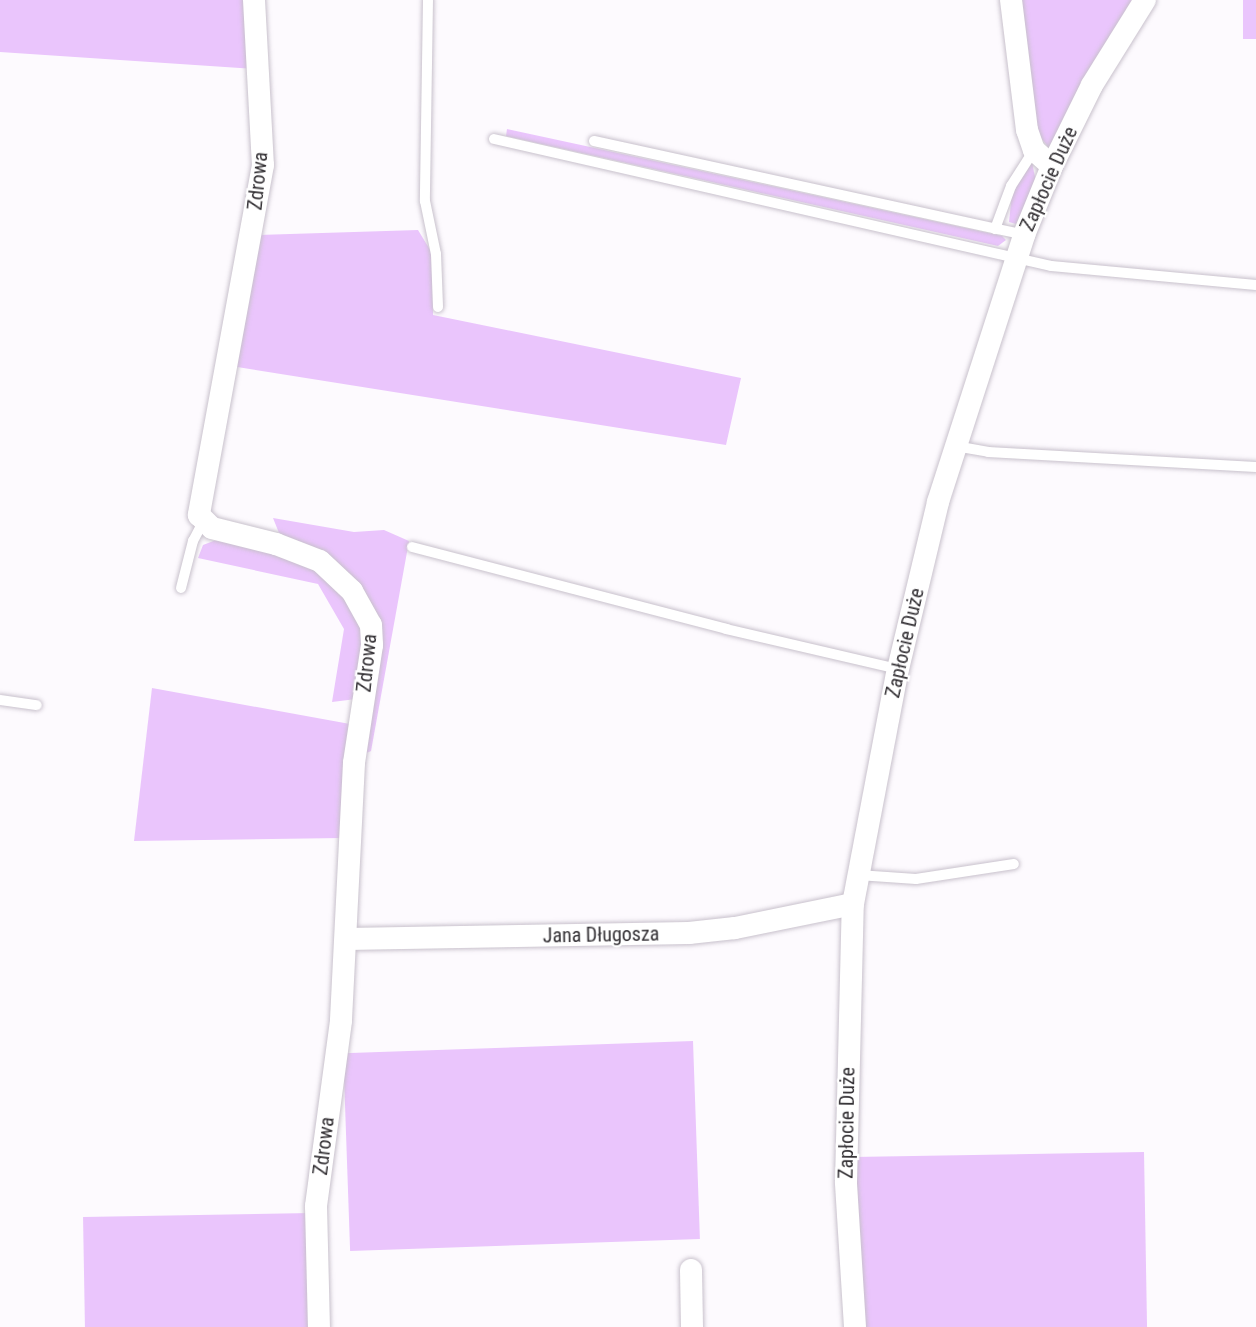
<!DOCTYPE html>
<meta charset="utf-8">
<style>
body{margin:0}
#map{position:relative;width:1256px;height:1327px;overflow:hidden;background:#fdfafe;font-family:"Roboto Condensed",sans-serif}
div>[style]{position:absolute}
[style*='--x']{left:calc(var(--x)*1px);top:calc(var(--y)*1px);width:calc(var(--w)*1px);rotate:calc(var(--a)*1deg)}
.green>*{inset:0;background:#eac5fc;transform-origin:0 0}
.roads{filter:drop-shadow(0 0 2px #c8c1cc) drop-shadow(0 0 2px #c8c1cc)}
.lane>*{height:10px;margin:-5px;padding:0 5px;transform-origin:5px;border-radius:5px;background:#fff}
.street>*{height:22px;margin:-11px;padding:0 11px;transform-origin:11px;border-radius:11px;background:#fff}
span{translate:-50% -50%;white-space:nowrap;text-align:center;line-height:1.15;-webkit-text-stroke:4.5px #fff;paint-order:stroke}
.street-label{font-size:20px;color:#333034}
</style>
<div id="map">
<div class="green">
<i style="clip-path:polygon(0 0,249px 0,255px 69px,0 52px)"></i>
<i style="clip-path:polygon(1020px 0,1135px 0,1050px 149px,1032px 127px)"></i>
<i style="left:1243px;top:0;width:13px;height:39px"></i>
<i style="clip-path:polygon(507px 129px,1002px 236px,1006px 240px,998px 246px,506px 136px)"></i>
<i style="clip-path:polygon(1032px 163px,1036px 181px,1016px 224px,1009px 222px,1012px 192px)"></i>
<i style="clip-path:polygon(418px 230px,432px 253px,433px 315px,741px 378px,726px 445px,231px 366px,258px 235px)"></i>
<i style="clip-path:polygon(273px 518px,354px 532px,384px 530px,409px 541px,371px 751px,362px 755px,377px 618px,281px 538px)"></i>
<i style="clip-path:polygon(216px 540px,306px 561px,349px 600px,365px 640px,356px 699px,332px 702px,344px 629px,318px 584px,198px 558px,203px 545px)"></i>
<i style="clip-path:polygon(152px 688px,350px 724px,341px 838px,134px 841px)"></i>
<i style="left:693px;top:1041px;width:198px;height:350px;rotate:88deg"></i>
<i style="left:1144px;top:1152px;width:175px;height:291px;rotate:89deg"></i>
<i style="left:312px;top:1213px;width:114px;height:229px;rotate:89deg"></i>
</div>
<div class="roads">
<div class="lane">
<i style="--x:428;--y:0;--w:201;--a:90.9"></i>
<i style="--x:425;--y:201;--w:54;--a:78.3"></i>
<i style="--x:436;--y:254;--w:53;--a:87.8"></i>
<i style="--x:494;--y:139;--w:571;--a:12.84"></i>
<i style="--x:1051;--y:266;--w:206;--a:5.3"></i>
<i style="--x:594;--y:141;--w:440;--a:12.3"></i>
<i style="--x:995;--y:229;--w:46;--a:-69.6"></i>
<i style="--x:1011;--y:186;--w:43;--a:-57.4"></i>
<i style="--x:955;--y:446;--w:34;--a:10"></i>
<i style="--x:988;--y:452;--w:268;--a:3.2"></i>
<i style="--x:412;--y:547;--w:325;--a:14.6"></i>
<i style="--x:726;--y:629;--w:177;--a:13.1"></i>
<i style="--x:181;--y:588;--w:49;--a:-75.7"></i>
<i style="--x:193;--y:541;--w:21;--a:-62"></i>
<i style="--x:0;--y:700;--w:37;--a:8"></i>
<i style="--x:858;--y:875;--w:58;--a:3.9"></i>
<i style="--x:916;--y:879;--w:99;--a:-8.7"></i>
</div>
<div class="street">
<i style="--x:254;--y:0;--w:165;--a:86.9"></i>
<i style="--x:263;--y:165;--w:356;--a:100.4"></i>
<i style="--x:199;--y:515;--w:18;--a:45"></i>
<i style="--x:212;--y:528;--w:66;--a:14"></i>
<i style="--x:276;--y:544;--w:47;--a:21.1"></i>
<i style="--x:320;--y:561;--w:44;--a:43.2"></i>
<i style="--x:352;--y:591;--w:39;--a:61"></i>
<i style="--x:371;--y:625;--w:20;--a:87"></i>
<i style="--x:372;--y:645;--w:119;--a:98.7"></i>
<i style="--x:354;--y:763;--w:258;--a:92.9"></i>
<i style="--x:341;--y:1021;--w:187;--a:97.7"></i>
<i style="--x:316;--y:1206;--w:121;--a:88.6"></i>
<i style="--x:1011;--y:0;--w:131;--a:83"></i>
<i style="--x:1027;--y:130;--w:21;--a:71"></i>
<i style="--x:1034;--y:150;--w:24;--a:42"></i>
<i style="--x:347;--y:939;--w:342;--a:-1"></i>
<i style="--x:689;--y:933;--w:46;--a:-6.2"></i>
<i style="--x:735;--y:928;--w:120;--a:-11.5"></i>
<i style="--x:691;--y:1270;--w:57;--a:89"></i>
<i style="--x:855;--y:1327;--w:145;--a:-93.6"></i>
<i style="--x:846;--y:1182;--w:278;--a:-88.6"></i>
<i style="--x:853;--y:904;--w:239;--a:-79.2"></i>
<i style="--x:898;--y:669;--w:172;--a:-76.5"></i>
<i style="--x:938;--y:502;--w:281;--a:-72.1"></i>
<i style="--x:1024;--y:235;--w:74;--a:-67.9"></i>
<i style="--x:1052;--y:166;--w:90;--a:-63.7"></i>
<i style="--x:1092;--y:85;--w:100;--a:-58.1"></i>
</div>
</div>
<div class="street-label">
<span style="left:1049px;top:179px;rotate:-66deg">Zapłocie Duże</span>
<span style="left:258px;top:181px;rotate:-84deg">Zdrowa</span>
<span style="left:905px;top:643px;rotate:-77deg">Zapłocie Duże</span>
<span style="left:367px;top:663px;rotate:-84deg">Zdrowa</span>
<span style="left:601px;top:935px;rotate:-1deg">Jana Długosza</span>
<span style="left:847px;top:1123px;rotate:-89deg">Zapłocie Duże</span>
<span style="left:324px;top:1146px;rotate:-83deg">Zdrowa</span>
</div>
</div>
